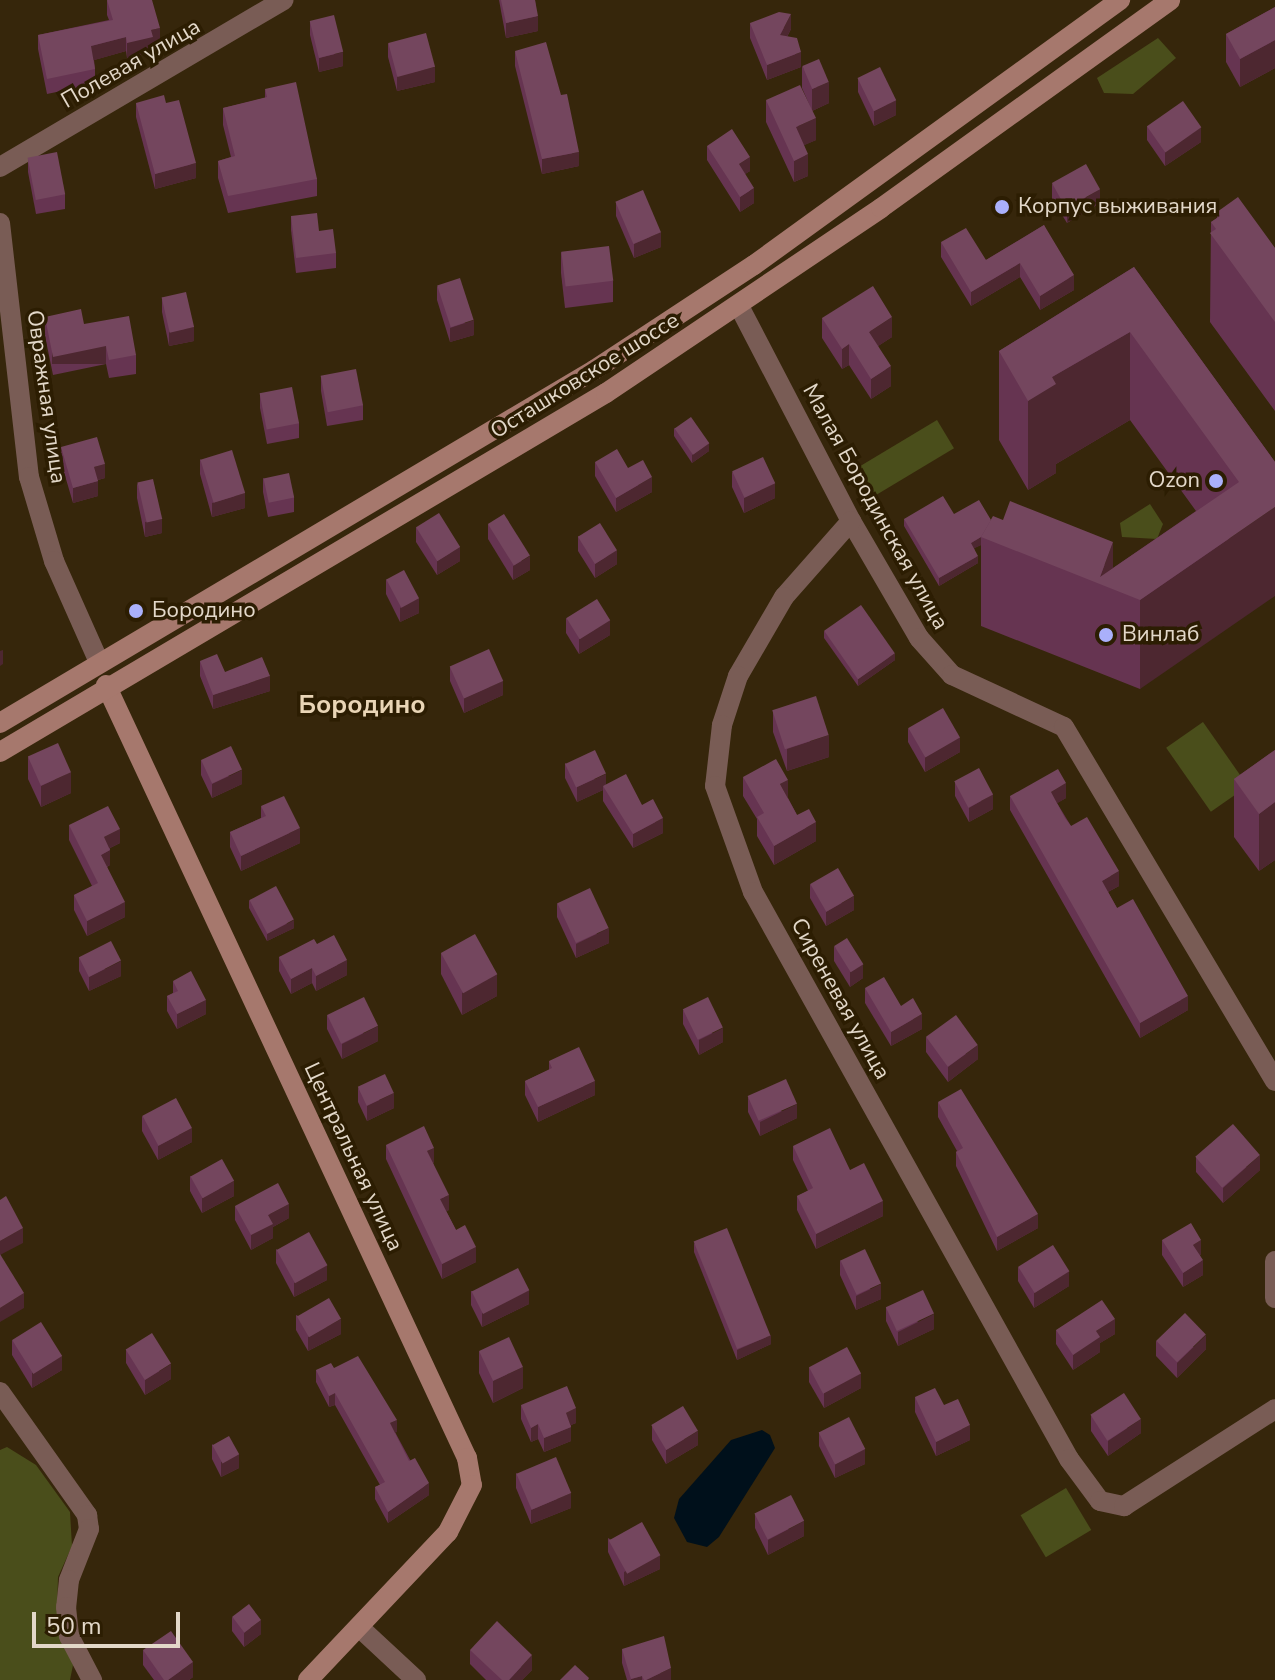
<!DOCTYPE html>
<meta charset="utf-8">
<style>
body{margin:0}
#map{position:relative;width:1275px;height:1680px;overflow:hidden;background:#36260b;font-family:"Nunito Sans",sans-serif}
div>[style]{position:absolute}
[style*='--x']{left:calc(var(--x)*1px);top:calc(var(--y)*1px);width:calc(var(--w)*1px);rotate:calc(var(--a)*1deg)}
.green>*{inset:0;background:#4a4e1b;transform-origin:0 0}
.water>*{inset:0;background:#00101b}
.street>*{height:20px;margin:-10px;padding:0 10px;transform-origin:10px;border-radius:10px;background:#795c55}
.secondary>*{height:20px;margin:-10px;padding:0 10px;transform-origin:10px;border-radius:10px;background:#a6786d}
.wall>*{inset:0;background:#663451}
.shaded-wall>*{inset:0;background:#4d2730;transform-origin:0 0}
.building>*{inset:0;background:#74465e;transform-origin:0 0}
.dots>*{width:22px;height:22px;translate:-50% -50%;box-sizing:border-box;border:4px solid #2c1d02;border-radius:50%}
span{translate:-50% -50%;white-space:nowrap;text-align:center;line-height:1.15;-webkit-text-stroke:7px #2c1d02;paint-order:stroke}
.street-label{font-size:22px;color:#e3d8c9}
.poi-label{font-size:22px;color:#e3d8c9}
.left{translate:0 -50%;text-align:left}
.right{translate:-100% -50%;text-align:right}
.quarter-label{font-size:26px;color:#e9d5b6;font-weight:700}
.scale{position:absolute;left:32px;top:1612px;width:148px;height:36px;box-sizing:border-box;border:4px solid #e3d8c9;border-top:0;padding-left:10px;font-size:24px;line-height:28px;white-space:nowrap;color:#e3d8c9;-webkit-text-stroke:6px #2c1d02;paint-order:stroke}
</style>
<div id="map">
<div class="green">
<i style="clip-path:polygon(1158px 38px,1176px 58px,1133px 94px,1104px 93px,1097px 78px)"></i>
<i style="left:937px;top:420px;width:33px;height:103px;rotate:59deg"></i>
<i style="clip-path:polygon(1150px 504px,1163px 524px,1157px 539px,1122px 537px,1120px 523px)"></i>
<i style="left:1203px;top:722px;width:78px;height:45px;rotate:55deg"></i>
<i style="clip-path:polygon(7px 1447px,36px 1465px,70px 1512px,72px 1546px,58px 1577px,57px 1611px,73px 1665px,70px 1680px,0 1680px,0 1450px)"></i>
<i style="left:1066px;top:1488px;width:49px;height:53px;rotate:59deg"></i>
</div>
<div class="water">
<i style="clip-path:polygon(762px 1430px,770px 1435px,775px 1448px,719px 1537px,707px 1547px,687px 1542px,674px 1518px,679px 1499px,731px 1440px)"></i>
</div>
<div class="street">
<i style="--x:0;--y:167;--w:329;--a:-30.5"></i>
<i style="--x:0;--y:223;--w:256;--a:83.5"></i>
<i style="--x:29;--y:477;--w:88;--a:73.4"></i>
<i style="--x:54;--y:561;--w:111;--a:66"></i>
<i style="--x:739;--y:306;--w:242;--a:62.5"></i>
<i style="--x:851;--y:521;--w:135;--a:59.8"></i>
<i style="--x:919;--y:638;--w:50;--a:48.3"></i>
<i style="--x:952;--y:675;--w:123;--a:24.9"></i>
<i style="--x:1064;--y:727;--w:412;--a:59.2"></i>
<i style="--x:851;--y:521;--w:101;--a:131.4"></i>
<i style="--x:784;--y:597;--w:91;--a:120.2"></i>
<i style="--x:738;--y:676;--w:52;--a:108.1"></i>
<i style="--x:722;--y:725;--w:61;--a:96.5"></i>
<i style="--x:715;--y:786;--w:113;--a:70.3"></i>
<i style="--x:753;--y:892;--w:649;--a:60.87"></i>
<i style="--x:1069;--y:1459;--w:52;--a:53.6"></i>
<i style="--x:1100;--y:1501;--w:25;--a:12"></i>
<i style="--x:1124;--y:1506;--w:179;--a:-32.7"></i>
<i style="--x:1275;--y:1261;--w:37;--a:90"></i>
<i style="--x:0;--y:1392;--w:151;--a:54.7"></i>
<i style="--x:87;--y:1515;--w:14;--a:82"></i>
<i style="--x:89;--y:1529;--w:55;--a:111.4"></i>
<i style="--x:69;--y:1580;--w:27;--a:96"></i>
<i style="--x:66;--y:1607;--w:29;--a:84"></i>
<i style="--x:69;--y:1636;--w:50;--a:62.4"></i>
<i style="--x:359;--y:1627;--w:78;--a:42.9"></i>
</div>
<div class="secondary">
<i style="--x:106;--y:685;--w:853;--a:64.97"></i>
<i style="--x:467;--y:1458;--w:27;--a:80"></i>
<i style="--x:472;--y:1485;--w:53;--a:117.1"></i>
<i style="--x:448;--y:1532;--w:204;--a:133.4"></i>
<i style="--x:0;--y:723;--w:691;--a:-30.72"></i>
<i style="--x:594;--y:370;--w:191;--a:-33.3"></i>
<i style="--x:754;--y:265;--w:452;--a:-35.9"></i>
<i style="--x:0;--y:752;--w:704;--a:-30.64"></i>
<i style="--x:606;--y:393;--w:331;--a:-33.9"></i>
<i style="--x:881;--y:208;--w:356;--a:-35.7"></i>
</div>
<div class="wall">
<i style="clip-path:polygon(107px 0,160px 42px,153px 44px,153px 51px,127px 58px,126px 51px,94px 60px,95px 69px,95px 84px,47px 94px,38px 49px,38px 35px,109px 20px,107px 15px)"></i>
<i style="clip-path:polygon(499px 0,535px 0,538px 31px,506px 38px)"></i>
<i style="clip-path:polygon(1275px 7px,1275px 68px,1240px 87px,1226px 62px,1226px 34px)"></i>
<i style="clip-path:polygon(310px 21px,343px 66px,319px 72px,310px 35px)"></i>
<i style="clip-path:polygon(750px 23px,791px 29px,787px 37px,801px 67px,767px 80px,750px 38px)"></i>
<i style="clip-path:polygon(388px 43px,435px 82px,397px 91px,388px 57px)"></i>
<i style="clip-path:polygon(515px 51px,579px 166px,542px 174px,515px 66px)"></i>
<i style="clip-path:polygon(802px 66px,829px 103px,812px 111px,802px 88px)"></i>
<i style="clip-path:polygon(858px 78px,896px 115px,874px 126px,858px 92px)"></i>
<i style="clip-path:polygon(265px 89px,317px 179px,317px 196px,228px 213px,218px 178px,218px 161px,231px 157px,223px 125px,223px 108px,265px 98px)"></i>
<i style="clip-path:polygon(766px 100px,816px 140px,804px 145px,808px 176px,794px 182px,766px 122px)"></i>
<i style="clip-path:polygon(136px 103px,166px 103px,196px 178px,155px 189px,136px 117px)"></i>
<i style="clip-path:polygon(1147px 126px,1201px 142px,1165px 166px,1147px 140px)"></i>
<i style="clip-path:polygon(707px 146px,750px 171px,745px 174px,754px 203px,740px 212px,707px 160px)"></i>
<i style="clip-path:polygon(28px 158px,65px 194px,65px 209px,36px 214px,28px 172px)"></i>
<i style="clip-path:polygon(1052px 184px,1100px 203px,1067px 223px,1052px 199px)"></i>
<i style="clip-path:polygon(616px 202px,661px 247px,634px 258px,616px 216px)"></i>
<i style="clip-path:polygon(1217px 212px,1275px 248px,1275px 411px,1210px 322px,1211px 222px,1217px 218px)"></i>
<i style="clip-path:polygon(291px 216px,319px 231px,336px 253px,336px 268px,296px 273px,291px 230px)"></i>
<i style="clip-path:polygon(1044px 225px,1074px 290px,1040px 310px,1020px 277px,971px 306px,941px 257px,941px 242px,986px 260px)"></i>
<i style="clip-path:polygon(561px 252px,613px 281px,613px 302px,565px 308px,561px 273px)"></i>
<i style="clip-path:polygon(1134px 267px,1275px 462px,1140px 689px,981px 626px,981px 545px,974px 548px,978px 563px,939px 586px,904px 526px,904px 519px,954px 514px,991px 521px,1113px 568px,1196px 511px,1130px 420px,1056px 464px,1056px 473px,1028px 490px,999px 440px,999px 351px)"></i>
<i style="clip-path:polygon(437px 286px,474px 335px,450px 342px,437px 300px)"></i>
<i style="clip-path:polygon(162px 297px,194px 341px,169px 346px,162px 312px)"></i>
<i style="clip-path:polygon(45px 317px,84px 324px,136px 355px,136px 374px,109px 378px,106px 364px,53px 375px,45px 336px)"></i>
<i style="clip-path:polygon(822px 318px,892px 337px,878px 346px,891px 386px,871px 399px,849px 365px,842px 369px,822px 338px)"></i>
<i style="clip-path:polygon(321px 376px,363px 405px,363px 420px,327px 426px,321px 391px)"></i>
<i style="clip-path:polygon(260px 393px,299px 423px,299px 438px,267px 444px,260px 408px)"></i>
<i style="clip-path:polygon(674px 428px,709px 451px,692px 463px,674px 436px)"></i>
<i style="clip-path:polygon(61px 447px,105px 478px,98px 480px,98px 496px,73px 503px,61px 462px)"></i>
<i style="clip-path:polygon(200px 459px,245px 508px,212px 517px,200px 474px)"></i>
<i style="clip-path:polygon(595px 462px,652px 492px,616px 512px,595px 476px)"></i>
<i style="clip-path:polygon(732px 472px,775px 498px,744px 513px,732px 487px)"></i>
<i style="clip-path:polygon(263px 478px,294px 497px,294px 512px,268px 517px,263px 492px)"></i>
<i style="clip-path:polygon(137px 483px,162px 533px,145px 537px,137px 498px)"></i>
<i style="clip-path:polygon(488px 524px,530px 570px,513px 580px,488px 539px)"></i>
<i style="clip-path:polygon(416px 527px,460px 561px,437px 575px,416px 542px)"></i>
<i style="clip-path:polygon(578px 536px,617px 564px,595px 578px,578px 551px)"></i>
<i style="clip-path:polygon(386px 579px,419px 613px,400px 622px,386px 594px)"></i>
<i style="clip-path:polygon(566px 618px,610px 635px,579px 654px,566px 633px)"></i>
<i style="clip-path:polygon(824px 631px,895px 660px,858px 686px,824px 638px)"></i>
<i style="clip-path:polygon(200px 661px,225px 672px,270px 691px,213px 709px,200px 676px)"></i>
<i style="clip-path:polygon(450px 667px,503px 695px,464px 713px,450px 681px)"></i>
<i style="clip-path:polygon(773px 711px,829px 757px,787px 771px,773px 732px)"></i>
<i style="clip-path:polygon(908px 728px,960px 752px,925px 772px,908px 742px)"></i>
<i style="clip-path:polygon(1275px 750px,1275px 860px,1259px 871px,1234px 837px,1234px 779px)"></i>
<i style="clip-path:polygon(28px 757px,71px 793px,41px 807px,28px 779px)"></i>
<i style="clip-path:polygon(201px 760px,242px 784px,212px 798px,201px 775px)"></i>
<i style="clip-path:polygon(565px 763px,642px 805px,663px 833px,633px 848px,603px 801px,603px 790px,577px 802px,565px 778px)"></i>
<i style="clip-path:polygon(743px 777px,788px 798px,797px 815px,816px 841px,774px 865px,757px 836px,757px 819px,743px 796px)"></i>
<i style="clip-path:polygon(955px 782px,993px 809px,969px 822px,955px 796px)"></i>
<i style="clip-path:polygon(1010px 796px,1066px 798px,1057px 803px,1071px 826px,1119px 886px,1108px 892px,1117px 908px,1188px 1010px,1140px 1038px,1010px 810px)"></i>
<i style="clip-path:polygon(261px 806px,300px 843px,241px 871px,230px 847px,230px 832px,261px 818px)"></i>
<i style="clip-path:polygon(69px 825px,120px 843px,110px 848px,110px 865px,107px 867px,125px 917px,87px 936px,74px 910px,74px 895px,92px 886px,69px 840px)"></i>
<i style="clip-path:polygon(810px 884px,854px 910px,826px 926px,810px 898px)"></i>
<i style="clip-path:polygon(249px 900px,294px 928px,267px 941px,249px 908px)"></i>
<i style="clip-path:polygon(557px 903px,609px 943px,576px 958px,557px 917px)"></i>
<i style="clip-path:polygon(317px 944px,347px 975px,316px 991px,312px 983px,291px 994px,279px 971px,279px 957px)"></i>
<i style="clip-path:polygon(834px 946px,863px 978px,850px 987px,834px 961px)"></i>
<i style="clip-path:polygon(441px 953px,497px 996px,462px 1015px,441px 974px)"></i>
<i style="clip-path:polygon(79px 957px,121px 976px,89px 991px,79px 971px)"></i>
<i style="clip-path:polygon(173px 981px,206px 1014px,177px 1029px,167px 1011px,167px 996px,173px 993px)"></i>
<i style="clip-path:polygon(865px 988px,901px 1006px,922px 1029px,891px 1046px,865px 1003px)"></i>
<i style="clip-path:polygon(683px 1010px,723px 1042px,699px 1055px,683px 1024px)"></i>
<i style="clip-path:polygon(327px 1015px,378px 1041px,342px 1059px,327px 1029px)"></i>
<i style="clip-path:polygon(926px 1037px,978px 1059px,948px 1082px,926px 1052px)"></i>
<i style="clip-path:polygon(549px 1061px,595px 1095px,538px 1122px,525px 1095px,525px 1081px,549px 1070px)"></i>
<i style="clip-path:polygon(358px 1088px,394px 1108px,367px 1121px,358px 1102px)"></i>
<i style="clip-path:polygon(748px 1097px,797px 1118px,760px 1136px,748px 1112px)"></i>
<i style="clip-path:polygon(938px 1102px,1038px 1228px,997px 1251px,956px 1166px,956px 1152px,957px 1151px,938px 1117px)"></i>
<i style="clip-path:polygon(142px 1116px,192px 1142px,158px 1160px,142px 1131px)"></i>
<i style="clip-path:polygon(386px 1145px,434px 1162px,433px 1163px,449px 1210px,446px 1211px,456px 1230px,476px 1262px,442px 1279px,386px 1159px)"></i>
<i style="clip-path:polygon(793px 1146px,883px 1216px,816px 1249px,797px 1210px,797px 1196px,808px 1191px,793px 1160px)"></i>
<i style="clip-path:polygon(1196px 1157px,1260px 1170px,1223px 1203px,1196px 1172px)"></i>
<i style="clip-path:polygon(190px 1176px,234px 1196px,202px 1213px,190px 1191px)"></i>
<i style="clip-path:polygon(235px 1206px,289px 1218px,273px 1227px,273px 1238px,251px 1250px,235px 1220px)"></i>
<i style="clip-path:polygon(1162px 1240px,1201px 1254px,1200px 1255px,1203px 1275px,1183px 1287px,1162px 1255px)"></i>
<i style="clip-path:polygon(694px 1243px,771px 1344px,737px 1360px,694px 1252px)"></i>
<i style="clip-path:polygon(276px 1249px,327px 1280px,294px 1297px,276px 1263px)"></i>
<i style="clip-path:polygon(840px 1260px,881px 1299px,856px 1310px,840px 1275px)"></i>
<i style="clip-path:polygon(1018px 1267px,1069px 1286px,1034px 1308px,1018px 1281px)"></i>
<i style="clip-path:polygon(471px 1291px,529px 1304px,482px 1327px,471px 1305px)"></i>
<i style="clip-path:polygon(886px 1307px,934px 1329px,898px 1346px,886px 1321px)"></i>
<i style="clip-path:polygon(296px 1315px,341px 1334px,308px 1351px,296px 1330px)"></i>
<i style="clip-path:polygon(1056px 1330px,1115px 1334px,1100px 1343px,1100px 1352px,1073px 1370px,1056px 1344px)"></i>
<i style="clip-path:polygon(12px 1340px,62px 1370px,32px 1388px,12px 1355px)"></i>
<i style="clip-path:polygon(1156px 1341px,1206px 1349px,1177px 1378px,1156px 1356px)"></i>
<i style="clip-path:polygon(126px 1349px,171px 1379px,145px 1395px,126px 1363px)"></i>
<i style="clip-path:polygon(479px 1351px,523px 1388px,493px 1403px,479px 1373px)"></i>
<i style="clip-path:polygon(809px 1367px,861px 1388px,824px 1408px,809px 1382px)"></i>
<i style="clip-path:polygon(334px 1368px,397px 1432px,395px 1432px,429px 1495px,388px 1523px,375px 1499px,375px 1487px,380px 1485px,335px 1405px,329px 1407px,316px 1382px,316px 1370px)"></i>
<i style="clip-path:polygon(915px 1397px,944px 1405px,970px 1440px,936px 1456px,915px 1412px)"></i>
<i style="clip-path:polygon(521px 1405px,576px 1423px,571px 1425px,571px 1441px,544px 1452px,538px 1439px,531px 1442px,521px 1419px)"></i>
<i style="clip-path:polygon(1091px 1416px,1141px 1433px,1108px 1456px,1091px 1431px)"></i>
<i style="clip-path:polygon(652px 1426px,698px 1445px,666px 1464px,652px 1440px)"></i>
<i style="clip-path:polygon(819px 1432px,865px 1464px,835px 1478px,819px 1446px)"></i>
<i style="clip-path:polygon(212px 1444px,239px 1468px,221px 1477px,212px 1459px)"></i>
<i style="clip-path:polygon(516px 1473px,571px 1508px,531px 1524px,516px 1488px)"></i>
<i style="clip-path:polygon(755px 1514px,804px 1536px,768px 1555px,755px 1528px)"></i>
<i style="clip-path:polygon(608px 1538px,660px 1569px,624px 1586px,608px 1552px)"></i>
<i style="clip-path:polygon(232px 1617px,261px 1634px,244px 1647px,232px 1631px)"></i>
<i style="clip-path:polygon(622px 1649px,671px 1680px,627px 1680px,622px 1663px)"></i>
<i style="clip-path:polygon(143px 1650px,193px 1677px,189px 1680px,154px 1680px,143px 1665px)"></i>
<i style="clip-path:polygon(470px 1650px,532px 1670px,522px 1680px,486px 1680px,470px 1664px)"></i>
</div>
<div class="shaded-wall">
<i style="clip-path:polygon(791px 14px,791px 29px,780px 50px,780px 35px)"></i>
<i style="clip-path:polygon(538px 16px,538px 31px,506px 38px,506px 23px)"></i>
<i style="clip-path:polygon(160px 28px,160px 42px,153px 44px,153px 51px,127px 58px,127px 43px,151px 30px)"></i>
<i style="clip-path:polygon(126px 37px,126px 51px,91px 61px,91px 46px)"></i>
<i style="clip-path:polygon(1275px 40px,1275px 68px,1240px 87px,1240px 59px)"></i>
<i style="clip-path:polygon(343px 52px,343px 66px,319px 72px,319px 58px)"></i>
<i style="clip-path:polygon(801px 52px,801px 67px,767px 80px,767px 65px)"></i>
<i style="clip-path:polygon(435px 67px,435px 82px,397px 91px,397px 76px)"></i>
<i style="clip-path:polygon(829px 82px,829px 103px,812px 111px,812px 89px)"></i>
<i style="clip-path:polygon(896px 100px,896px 115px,874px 126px,874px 111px)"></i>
<i style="clip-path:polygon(816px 118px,816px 140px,796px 149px,796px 127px)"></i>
<i style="clip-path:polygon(1201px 127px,1201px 142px,1165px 166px,1165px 152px)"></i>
<i style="clip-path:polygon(579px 152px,579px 166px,542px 174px,542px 159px)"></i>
<i style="clip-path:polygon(808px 154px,808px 176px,794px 182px,794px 161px)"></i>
<i style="clip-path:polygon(750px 157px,750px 171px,739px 178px,739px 164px)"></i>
<i style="clip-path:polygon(196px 163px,196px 178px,155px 189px,155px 174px)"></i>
<i style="clip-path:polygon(754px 188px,754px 203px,740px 212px,740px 197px)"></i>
<i style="clip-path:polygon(1100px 189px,1100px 203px,1067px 223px,1067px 209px)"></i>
<i style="clip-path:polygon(661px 232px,661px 247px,634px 258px,634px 244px)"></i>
<i style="clip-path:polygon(1020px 263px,1020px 277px,971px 306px,971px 292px)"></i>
<i style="clip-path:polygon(1074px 275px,1074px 290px,1040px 310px,1040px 296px)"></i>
<i style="clip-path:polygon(892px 317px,892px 337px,869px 352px,869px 332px)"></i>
<i style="clip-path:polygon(474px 320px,474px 335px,450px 342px,450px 328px)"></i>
<i style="clip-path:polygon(194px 327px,194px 341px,169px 346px,169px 332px)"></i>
<i style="clip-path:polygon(1130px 332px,1130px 420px,1056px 464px,1056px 473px,1028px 490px,1028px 401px,1052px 377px)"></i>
<i style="clip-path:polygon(849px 344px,849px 365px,842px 369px,842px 349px)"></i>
<i style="left:106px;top:346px;width:18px;height:54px;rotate:90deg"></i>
<i style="clip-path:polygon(891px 366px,891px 386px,871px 399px,871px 379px)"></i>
<i style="clip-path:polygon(709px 443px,709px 451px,692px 463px,692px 455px)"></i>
<i style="clip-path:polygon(105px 464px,105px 478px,94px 481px,94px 467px)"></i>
<i style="clip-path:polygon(652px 477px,652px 492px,616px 512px,616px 498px)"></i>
<i style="clip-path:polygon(98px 481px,98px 496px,73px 503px,73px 488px)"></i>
<i style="clip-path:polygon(775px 483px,775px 498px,744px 513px,744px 498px)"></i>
<i style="clip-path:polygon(245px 493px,245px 508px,212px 517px,212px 503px)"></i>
<i style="clip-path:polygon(1275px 507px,1275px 596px,1140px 689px,1140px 600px)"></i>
<i style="clip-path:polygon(162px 519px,162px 533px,145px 537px,145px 522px)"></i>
<i style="clip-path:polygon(981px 537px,981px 545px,971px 550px,971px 543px)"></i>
<i style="clip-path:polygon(1113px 542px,1113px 589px,1100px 577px)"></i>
<i style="clip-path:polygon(460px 547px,460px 561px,437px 575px,437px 561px)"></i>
<i style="clip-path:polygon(617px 550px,617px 564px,595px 578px,595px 564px)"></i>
<i style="clip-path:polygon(530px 556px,530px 570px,513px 580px,513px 566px)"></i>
<i style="clip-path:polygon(978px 556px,978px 563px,939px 586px,939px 578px)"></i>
<i style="clip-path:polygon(419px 598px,419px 613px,400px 622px,400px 608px)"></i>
<i style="clip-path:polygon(610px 620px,610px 635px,579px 654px,579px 639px)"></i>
<i style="clip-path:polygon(3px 650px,3px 664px,0 666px,0 651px)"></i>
<i style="clip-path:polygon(895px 653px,895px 660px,858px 686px,858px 679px)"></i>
<i style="clip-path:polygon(270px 676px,270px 691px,213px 709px,213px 695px)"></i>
<i style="clip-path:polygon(503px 681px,503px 695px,464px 713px,464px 698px)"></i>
<i style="clip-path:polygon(829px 735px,829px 757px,787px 771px,787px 749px)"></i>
<i style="clip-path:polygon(960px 737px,960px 752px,925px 772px,925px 757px)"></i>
<i style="clip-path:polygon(242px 770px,242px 784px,212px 798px,212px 784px)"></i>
<i style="clip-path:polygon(71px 772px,71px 793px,41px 807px,41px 786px)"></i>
<i style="clip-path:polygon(606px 774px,606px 789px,603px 786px,603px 790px,577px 802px,577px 787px)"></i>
<i style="clip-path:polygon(788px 780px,788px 799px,780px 784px)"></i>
<i style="clip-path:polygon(1066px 783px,1066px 798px,1051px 807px,1051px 792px)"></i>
<i style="clip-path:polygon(993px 794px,993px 809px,969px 822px,969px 808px)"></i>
<i style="clip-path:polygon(1275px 802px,1275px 860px,1259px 871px,1259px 814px)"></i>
<i style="clip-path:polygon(663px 818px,663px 833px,633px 848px,633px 834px)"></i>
<i style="clip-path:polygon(816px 822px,816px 841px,774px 865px,774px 846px)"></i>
<i style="clip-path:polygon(300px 828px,300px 843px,241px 871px,241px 856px)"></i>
<i style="clip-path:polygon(120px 829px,120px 843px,104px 851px,104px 837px)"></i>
<i style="clip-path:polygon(110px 850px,110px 865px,101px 869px,101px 855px)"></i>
<i style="clip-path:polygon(1119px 871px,1119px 886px,1102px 895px,1102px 881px)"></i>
<i style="clip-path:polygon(854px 896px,854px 910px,826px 926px,826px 912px)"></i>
<i style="clip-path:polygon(125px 902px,125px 917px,87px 936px,87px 921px)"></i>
<i style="clip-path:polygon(294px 920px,294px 928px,267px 941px,267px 934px)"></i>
<i style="clip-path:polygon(609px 928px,609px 943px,576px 958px,576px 944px)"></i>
<i style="clip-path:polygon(347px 960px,347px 975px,316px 991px,316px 976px)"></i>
<i style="clip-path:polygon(121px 961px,121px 976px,89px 991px,89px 977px)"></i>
<i style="clip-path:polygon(863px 964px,863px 978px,850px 987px,850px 972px)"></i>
<i style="clip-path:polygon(312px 968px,312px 983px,291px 994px,291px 979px)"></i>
<i style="clip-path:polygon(497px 974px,497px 996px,462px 1015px,462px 993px)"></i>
<i style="clip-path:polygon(1188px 996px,1188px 1010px,1140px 1038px,1140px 1023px)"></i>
<i style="clip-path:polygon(206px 1000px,206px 1014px,177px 1029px,177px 1014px)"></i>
<i style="clip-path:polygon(922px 1014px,922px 1029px,891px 1046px,891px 1032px)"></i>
<i style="clip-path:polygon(378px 1026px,378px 1041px,342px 1059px,342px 1044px)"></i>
<i style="clip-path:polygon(723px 1028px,723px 1042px,699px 1055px,699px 1040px)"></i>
<i style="clip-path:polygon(978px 1045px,978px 1059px,948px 1082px,948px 1067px)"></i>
<i style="clip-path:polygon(595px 1081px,595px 1095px,538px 1122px,538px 1107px)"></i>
<i style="clip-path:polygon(394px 1093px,394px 1108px,367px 1121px,367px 1106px)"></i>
<i style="clip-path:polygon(797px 1104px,797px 1118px,760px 1136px,760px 1122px)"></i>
<i style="clip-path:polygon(192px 1128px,192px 1142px,158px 1160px,158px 1146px)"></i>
<i style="clip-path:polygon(434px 1148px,434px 1162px,427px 1165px,427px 1151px)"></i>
<i style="clip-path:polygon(1260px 1155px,1260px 1170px,1223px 1203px,1223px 1188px)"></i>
<i style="clip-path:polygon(234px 1181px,234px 1196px,202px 1213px,202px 1198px)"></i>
<i style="clip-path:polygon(449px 1195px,449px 1210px,440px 1214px,440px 1199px)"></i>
<i style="clip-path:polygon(883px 1201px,883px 1216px,816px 1249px,816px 1234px)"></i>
<i style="clip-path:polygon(289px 1204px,289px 1218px,273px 1227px,273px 1238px,251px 1250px,251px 1235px,268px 1215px)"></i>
<i style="clip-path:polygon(1038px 1214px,1038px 1228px,997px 1251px,997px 1237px)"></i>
<i style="clip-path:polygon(23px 1228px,23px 1243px,0 1255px,0 1241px)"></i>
<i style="clip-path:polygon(1201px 1240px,1201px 1254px,1193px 1259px,1193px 1245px)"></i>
<i style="clip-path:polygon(476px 1247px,476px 1262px,442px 1279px,442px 1264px)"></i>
<i style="clip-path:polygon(1203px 1260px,1203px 1275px,1183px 1287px,1183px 1273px)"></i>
<i style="clip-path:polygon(327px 1265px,327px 1280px,294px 1297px,294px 1283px)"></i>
<i style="clip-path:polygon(1069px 1271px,1069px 1286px,1034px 1308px,1034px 1293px)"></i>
<i style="clip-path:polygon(881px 1284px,881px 1299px,856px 1310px,856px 1296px)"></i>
<i style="clip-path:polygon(529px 1290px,529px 1304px,482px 1327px,482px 1313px)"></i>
<i style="clip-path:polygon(24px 1293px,24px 1308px,0 1322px,0 1308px)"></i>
<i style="clip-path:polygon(934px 1314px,934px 1329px,898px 1346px,898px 1332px)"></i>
<i style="clip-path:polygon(341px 1319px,341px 1334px,308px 1351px,308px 1337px)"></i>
<i style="clip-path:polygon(1115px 1319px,1115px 1334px,1100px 1343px,1100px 1352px,1073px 1370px,1073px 1355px,1096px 1331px)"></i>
<i style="clip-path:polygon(771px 1335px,771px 1344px,737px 1360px,737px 1350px)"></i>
<i style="clip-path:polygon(1206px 1335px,1206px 1349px,1177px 1378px,1177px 1363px)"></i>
<i style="clip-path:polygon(62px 1356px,62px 1370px,32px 1388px,32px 1373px)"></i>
<i style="clip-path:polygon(171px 1364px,171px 1379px,145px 1395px,145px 1380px)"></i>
<i style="clip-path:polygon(523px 1367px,523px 1388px,493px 1403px,493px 1381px)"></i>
<i style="clip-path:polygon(861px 1373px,861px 1388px,824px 1408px,824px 1393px)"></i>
<i style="clip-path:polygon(335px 1393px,335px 1405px,329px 1407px,329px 1396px)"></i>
<i style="clip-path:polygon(576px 1408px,576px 1423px,566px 1427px,566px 1413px)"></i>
<i style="clip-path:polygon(1141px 1419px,1141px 1433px,1108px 1456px,1108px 1441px)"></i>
<i style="clip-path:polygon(397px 1420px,397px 1432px,390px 1435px,390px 1423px)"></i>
<i style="clip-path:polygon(538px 1424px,538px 1439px,531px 1442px,531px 1428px)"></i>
<i style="clip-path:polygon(970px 1425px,970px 1440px,936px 1456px,936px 1442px)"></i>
<i style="clip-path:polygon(571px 1427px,571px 1441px,544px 1452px,544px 1438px)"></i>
<i style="clip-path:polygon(698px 1431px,698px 1445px,666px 1464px,666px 1450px)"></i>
<i style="clip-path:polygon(865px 1449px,865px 1464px,835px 1478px,835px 1464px)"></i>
<i style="clip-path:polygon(239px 1454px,239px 1468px,221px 1477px,221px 1462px)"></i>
<i style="clip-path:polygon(429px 1483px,429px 1495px,388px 1523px,388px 1512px)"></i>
<i style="clip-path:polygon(571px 1493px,571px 1508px,531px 1524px,531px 1510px)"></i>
<i style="clip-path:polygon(804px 1521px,804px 1536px,768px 1555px,768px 1540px)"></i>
<i style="clip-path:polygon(660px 1555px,660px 1569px,624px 1586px,624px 1572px)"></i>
<i style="clip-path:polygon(261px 1620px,261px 1634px,244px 1647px,244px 1633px)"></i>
<i style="clip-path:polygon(532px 1655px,532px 1670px,522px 1680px,509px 1680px)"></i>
<i style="clip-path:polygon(193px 1662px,193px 1677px,189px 1680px,168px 1680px)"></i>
<i style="clip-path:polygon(671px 1668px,671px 1680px,646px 1680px)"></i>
<i style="clip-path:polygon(642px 1676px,642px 1680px,631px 1680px,631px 1679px)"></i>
</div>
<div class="building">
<i style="clip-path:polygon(107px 0,152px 0,160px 28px,151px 30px,153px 37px,127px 43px,126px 37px,91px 46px,95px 69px,47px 79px,38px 35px,113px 20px)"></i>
<i style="clip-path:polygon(501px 0,535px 0,538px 16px,506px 23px)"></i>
<i style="clip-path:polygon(1275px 7px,1275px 40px,1240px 59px,1226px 34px)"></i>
<i style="clip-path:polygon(779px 12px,791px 14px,780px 35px,797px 38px,801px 52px,767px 65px,750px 23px)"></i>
<i style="left:334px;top:15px;width:38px;height:25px;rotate:76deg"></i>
<i style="left:426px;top:33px;width:35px;height:39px;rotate:75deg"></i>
<i style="clip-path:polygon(546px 42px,561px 95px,567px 94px,579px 152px,542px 159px,515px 51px)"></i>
<i style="left:819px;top:59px;width:25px;height:18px;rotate:67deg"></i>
<i style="left:880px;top:67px;width:37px;height:25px;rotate:64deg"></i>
<i style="clip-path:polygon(296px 82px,317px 179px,228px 196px,218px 161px,235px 156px,223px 108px,267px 97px,265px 89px)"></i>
<i style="clip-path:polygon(800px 85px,816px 118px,796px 127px,808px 154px,794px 161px,766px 100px)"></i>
<i style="clip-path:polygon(164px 95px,166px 103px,179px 100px,196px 163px,155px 174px,136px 103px)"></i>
<i style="left:1183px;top:101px;width:32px;height:44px;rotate:55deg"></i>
<i style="clip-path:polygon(732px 129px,750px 157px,739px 164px,754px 188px,740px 197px,707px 146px)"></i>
<i style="left:57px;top:152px;width:43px;height:30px;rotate:79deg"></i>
<i style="left:1086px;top:164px;width:29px;height:39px;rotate:61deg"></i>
<i style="left:643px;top:190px;width:46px;height:30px;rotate:67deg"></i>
<i style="clip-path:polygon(1238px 197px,1275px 248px,1275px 322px,1210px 233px,1216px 229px,1211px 222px,1220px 216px,1217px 212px)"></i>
<i style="clip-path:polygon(317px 213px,319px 231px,333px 229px,336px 253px,296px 258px,291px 216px)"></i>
<i style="clip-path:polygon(1044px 225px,1074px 275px,1040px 296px,1020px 263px,971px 292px,941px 242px,966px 228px,986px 260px)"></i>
<i style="left:609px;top:246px;width:35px;height:48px;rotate:83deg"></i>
<i style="clip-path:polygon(1134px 267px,1275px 462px,1275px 507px,1140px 600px,981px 537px,993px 516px,1003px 520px,1010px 501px,1113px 542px,1100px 577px,1239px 482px,1130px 332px,1052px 377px,1056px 384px,1028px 401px,999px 351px)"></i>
<i style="left:460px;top:278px;width:44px;height:24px;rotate:72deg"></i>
<i style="clip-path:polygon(873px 286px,892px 317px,869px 332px,891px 366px,871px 379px,849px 344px,842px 349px,822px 318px)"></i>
<i style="left:186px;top:292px;width:36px;height:25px;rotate:77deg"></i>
<i style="clip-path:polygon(81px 309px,84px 324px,129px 316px,136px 355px,109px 360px,106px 346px,53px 357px,45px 317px)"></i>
<i style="left:356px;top:369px;width:37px;height:36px;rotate:79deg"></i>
<i style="left:292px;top:387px;width:37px;height:33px;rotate:79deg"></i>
<i style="left:691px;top:417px;width:32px;height:20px;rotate:55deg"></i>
<i style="clip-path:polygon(97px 437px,105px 464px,94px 467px,98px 481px,73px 488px,61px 447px)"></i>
<i style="clip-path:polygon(617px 449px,628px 468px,643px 460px,652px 477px,616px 498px,595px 462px)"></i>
<i style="left:232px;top:450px;width:45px;height:33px;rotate:73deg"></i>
<i style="left:763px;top:457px;width:29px;height:34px;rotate:65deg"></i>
<i style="left:289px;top:473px;width:25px;height:26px;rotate:78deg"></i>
<i style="left:153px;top:479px;width:41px;height:16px;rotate:77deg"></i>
<i style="clip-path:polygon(943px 496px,954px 514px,979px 500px,991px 520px,981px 537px,971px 543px,978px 556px,939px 578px,904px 519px)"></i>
<i style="left:439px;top:513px;width:40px;height:27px;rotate:58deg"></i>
<i style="left:504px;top:514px;width:49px;height:19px;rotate:58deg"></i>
<i style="left:600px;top:523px;width:32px;height:26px;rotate:58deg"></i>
<i style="left:404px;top:570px;width:32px;height:20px;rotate:62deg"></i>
<i style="left:597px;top:599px;width:25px;height:36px;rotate:58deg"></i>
<i style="left:861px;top:605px;width:59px;height:45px;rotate:55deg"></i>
<i style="left:489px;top:649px;width:35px;height:43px;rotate:66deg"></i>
<i style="clip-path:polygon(217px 654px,225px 672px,262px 657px,270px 676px,213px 695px,200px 661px)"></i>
<i style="left:816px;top:696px;width:41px;height:46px;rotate:72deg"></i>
<i style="left:943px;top:708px;width:34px;height:40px;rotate:60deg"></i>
<i style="left:58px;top:743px;width:32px;height:33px;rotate:66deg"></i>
<i style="left:231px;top:746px;width:26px;height:33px;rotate:65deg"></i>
<i style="left:595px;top:750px;width:26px;height:33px;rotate:65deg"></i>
<i style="clip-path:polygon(1275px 750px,1275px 802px,1259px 814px,1234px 779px)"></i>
<i style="clip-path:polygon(776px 759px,788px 780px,780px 784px,797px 815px,809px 809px,816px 822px,774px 846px,757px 817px,764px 813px,743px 777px)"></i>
<i style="left:979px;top:768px;width:30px;height:28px;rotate:62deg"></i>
<i style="clip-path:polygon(1058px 769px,1066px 783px,1051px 792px,1065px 818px,1071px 826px,1087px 817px,1119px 871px,1102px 881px,1117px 908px,1133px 899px,1188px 996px,1140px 1023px,1010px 796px)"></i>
<i style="clip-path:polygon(626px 774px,642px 805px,653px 799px,663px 818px,633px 834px,603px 786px)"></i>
<i style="clip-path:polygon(284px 796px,300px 828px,241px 856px,230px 832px,266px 816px,261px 806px)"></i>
<i style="clip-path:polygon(108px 806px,120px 829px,104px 837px,110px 850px,101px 855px,125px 902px,87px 921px,74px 895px,98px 883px,69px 825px)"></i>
<i style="left:838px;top:868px;width:32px;height:32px;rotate:60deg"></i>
<i style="left:276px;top:886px;width:38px;height:30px;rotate:62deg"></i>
<i style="left:590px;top:888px;width:44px;height:36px;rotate:65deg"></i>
<i style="left:475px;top:934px;width:46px;height:39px;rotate:61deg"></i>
<i style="clip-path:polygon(334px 935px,347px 960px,316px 976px,312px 968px,291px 979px,279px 957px,314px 939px,317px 944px)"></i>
<i style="left:847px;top:938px;width:31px;height:15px;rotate:58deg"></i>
<i style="left:111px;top:941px;width:22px;height:36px;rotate:63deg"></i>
<i style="clip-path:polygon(191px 971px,206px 1000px,177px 1014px,167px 996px,178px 991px,173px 981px)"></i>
<i style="clip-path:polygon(884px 977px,901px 1006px,913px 998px,922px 1014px,891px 1032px,865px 988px)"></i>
<i style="left:364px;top:997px;width:32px;height:41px;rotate:64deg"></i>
<i style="left:708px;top:997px;width:34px;height:28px;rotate:64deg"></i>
<i style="left:956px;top:1015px;width:37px;height:37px;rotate:54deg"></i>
<i style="clip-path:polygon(579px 1047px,595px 1081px,538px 1107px,525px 1081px,552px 1068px,549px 1061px)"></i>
<i style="left:385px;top:1074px;width:21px;height:30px;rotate:65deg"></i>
<i style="left:786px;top:1079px;width:27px;height:42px;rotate:66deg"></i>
<i style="clip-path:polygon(961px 1089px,1038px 1214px,997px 1237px,956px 1152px,963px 1148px,938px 1102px)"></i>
<i style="left:176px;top:1098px;width:34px;height:38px;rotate:62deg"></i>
<i style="left:1233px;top:1124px;width:41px;height:50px;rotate:49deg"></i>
<i style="clip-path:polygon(424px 1126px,434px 1148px,427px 1151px,449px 1195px,440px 1199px,456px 1230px,465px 1225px,476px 1247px,442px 1264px,386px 1145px)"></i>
<i style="clip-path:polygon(830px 1128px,850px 1170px,864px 1163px,883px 1201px,816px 1234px,797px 1196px,813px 1188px,793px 1146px)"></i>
<i style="left:222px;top:1159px;width:25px;height:36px;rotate:61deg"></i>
<i style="clip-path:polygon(278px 1183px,289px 1204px,268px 1215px,273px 1224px,251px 1235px,235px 1206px)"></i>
<i style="clip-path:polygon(6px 1196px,23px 1228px,0 1241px,0 1200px)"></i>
<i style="clip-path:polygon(1191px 1223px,1201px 1240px,1193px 1245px,1203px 1260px,1183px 1273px,1162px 1240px)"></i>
<i style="left:727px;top:1228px;width:116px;height:36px;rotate:68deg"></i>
<i style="left:309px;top:1232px;width:38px;height:37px;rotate:61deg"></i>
<i style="left:1053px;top:1245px;width:31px;height:41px;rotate:58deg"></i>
<i style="left:865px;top:1249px;width:38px;height:27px;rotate:65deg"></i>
<i style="clip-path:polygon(0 1254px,24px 1293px,0 1308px)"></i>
<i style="left:518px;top:1268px;width:25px;height:52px;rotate:63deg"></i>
<i style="left:923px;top:1290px;width:26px;height:41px;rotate:65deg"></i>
<i style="left:329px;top:1298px;width:24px;height:37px;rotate:60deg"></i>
<i style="clip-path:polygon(1102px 1300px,1115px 1319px,1096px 1331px,1100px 1337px,1073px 1355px,1056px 1330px)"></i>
<i style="left:1185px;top:1313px;width:30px;height:40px;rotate:46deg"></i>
<i style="left:41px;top:1322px;width:40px;height:34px;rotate:58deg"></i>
<i style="left:152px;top:1333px;width:36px;height:31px;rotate:58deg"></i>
<i style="left:509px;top:1337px;width:33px;height:33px;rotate:65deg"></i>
<i style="left:847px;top:1347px;width:30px;height:43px;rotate:62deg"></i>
<i style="clip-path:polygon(358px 1356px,397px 1420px,390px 1423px,409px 1461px,415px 1458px,429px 1483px,388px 1512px,375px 1487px,385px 1482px,335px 1393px,329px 1396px,316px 1370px,331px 1363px,334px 1368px)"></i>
<i style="clip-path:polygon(567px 1386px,576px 1408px,566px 1413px,571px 1427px,544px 1438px,538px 1424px,531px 1428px,521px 1405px)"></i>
<i style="clip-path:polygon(935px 1388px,944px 1405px,958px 1399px,970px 1425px,936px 1442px,915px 1397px)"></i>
<i style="left:1124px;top:1393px;width:31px;height:40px;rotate:57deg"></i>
<i style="left:683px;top:1406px;width:29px;height:37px;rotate:59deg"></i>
<i style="left:849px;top:1417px;width:36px;height:34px;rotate:63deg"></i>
<i style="left:229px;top:1436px;width:21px;height:19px;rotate:61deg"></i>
<i style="left:556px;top:1457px;width:39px;height:43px;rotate:67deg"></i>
<i style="left:791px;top:1495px;width:29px;height:41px;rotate:63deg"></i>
<i style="left:642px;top:1522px;width:38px;height:38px;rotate:61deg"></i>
<i style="left:249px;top:1604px;width:20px;height:21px;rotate:53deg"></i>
<i style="clip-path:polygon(497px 1621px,532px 1655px,509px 1680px,502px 1680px,470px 1650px)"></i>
<i style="clip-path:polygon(171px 1631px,193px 1662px,168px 1680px,164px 1680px,143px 1650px)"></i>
<i style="clip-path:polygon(664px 1636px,671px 1668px,646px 1680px,644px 1680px,642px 1676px,631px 1679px,622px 1649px)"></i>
<i style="clip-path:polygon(575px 1665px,589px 1678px,588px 1680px,560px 1680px)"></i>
</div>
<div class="dots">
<i style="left:1002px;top:207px;background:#aab0fb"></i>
<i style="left:1216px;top:481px;background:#aab0fb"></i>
<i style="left:136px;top:611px;background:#aab0fb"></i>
<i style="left:1106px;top:635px;background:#aab0fb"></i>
</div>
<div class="street-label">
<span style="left:131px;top:64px;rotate:-30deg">Полевая улица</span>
<span style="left:585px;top:376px;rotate:-32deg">Осташковское шоссе</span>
<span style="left:46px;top:397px;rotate:82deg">Овражная улица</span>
<span style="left:875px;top:507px;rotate:61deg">Малая Бородинская улица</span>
<span style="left:840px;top:999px;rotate:61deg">Сиреневая улица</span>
<span style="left:353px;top:1157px;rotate:65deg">Центральная улица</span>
</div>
<div class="poi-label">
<span class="left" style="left:1018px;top:207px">Корпус выживания</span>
<span class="right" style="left:1200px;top:481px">Ozon</span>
<span class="left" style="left:152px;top:611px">Бородино</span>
<span class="left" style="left:1122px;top:635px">Винлаб</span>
</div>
<div class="quarter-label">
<span style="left:362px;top:705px">Бородино</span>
</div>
<div class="scale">50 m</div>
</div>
